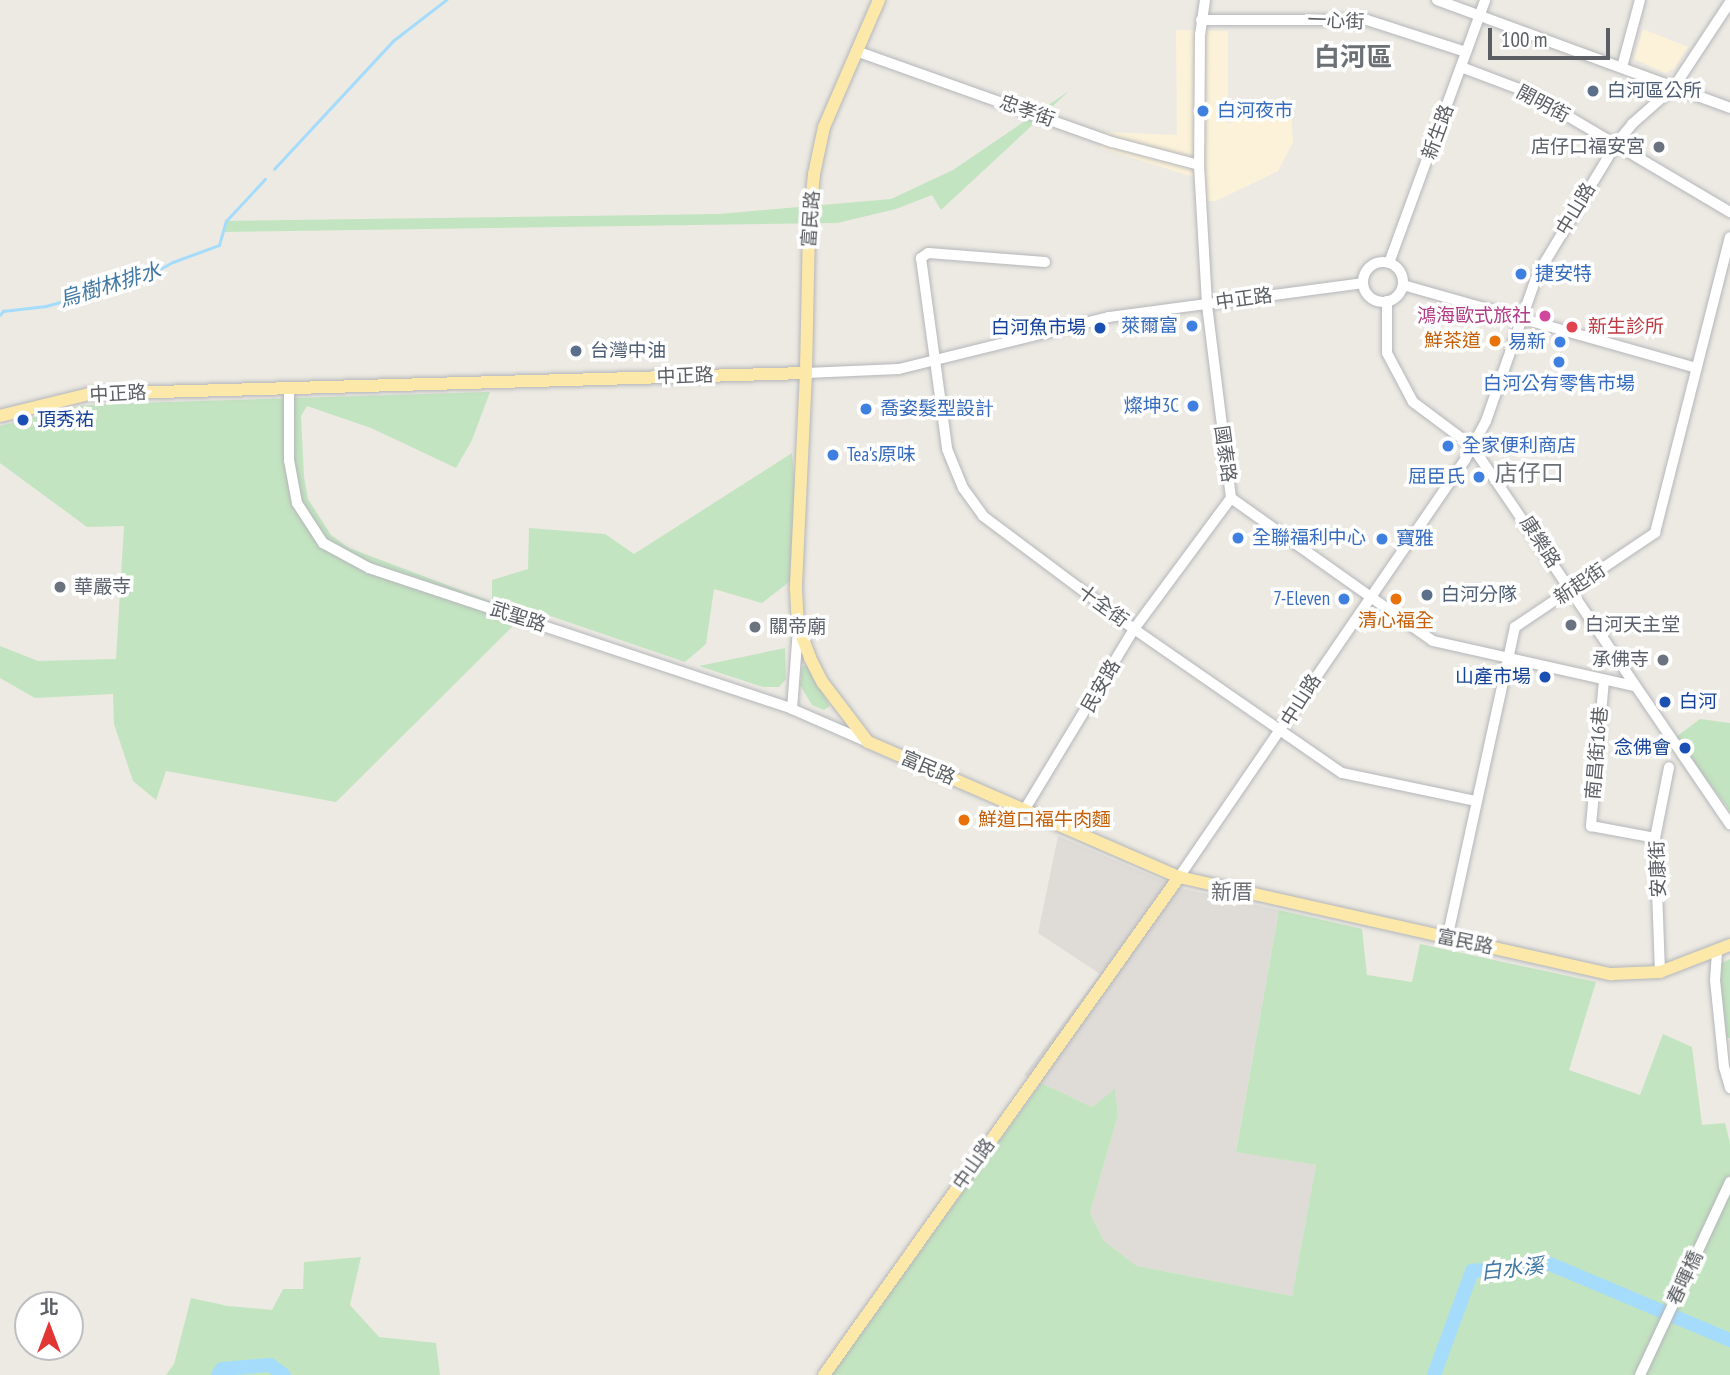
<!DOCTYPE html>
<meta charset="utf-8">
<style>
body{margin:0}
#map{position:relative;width:1730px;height:1375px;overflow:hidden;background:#edeae3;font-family:"PT Sans Narrow","Noto Sans TC",sans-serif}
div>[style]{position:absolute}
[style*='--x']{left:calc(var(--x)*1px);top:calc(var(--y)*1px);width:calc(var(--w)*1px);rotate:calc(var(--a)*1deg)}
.commercial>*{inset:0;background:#fcf2d9}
.industrial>*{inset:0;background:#dfdcd8}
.green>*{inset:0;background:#c3e4c0}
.stream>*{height:2.5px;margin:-1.25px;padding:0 1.25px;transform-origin:1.25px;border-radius:1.25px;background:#a5dcfc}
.river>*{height:14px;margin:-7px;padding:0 7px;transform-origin:7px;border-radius:7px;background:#a5dcfc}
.roads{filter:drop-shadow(0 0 2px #b4b6ba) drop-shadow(0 0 2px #b4b6ba)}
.minor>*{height:10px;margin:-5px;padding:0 5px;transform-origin:5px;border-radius:5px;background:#fff}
.minor>.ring{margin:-5px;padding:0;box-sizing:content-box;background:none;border:10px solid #fff;border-radius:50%}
.major>*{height:12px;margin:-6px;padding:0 6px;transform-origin:6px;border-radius:6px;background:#fce9aa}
.dots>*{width:19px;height:19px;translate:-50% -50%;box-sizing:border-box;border:4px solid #fff;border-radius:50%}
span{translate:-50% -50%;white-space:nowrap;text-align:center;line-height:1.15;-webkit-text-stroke:7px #fff;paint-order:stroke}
.street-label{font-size:19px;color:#5b5f63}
.service-label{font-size:19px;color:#4e5e75}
.left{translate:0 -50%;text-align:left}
.shop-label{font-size:19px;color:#366cbe}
.right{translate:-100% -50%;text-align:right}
.worship-label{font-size:19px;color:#5b616d}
.hotel-label{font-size:19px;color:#b23c85}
.health-label{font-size:19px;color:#be3a42}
.transit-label{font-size:19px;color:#164399}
.food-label{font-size:19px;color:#c56008}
.water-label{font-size:21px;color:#4078a4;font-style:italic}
.neighbourhood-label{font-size:21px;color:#6c7175}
.quarter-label{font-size:23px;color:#6c7175}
.district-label{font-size:26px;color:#6c7175;font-weight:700}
.north{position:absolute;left:14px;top:1291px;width:70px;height:70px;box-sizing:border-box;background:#fff;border:2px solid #bdbfc1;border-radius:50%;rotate:0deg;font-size:19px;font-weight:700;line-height:28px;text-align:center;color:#5b5f63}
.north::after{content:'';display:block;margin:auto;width:24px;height:32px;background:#e23634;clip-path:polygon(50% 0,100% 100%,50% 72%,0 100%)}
.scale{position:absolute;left:1488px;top:28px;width:122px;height:32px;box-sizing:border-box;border:4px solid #5b5f63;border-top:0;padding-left:9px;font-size:21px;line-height:24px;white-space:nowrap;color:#5b5f63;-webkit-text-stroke:5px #fff;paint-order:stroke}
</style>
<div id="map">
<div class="commercial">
<i style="clip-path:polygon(1643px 29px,1688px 47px,1674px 69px,1665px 73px,1634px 59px)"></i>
<i style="clip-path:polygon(1176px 30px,1228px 31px,1228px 124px,1290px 97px,1293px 142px,1278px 171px,1216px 201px,1199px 201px,1197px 178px,1100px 148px,1105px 132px,1177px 135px)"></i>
</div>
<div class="industrial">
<i style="clip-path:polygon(1058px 836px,1180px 888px,1279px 910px,1236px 1151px,1316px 1165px,1292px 1296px,1137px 1266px,1104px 1241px,1090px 1213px,1118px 1115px,1115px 1090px,1092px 1107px,1024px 1075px,1100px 974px,1038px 933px)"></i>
</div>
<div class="green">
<i style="clip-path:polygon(1069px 91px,941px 210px,932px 195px,896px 209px,837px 223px,223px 232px,226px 221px,719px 214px,891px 199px,953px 170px)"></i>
<i style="clip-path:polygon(490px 392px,472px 440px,456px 468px,371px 428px,307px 406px,301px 416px,304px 477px,308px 499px,331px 535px,349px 548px,492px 602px,492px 580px,528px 569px,529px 528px,605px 534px,634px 554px,792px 453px,799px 529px,793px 579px,762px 603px,714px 589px,706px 644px,685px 662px,530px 609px,336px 802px,166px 771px,156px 800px,133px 781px,114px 724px,113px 694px,35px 698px,0 678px,0 646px,38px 661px,116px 659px,124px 526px,87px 527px,0 463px,0 426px,79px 406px,102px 404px)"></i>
<i style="clip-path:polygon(785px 648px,786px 679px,779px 687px,763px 687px,699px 666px)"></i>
<i style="clip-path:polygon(807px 665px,830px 706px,824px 710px,812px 705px,800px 685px,802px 667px)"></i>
<i style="clip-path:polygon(1700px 719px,1730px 723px,1730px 811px,1676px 737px)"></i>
<i style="clip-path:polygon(1279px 910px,1362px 929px,1367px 975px,1412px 982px,1420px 944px,1596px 982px,1569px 1070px,1640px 1095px,1663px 1034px,1692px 1047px,1702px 1125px,1725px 1123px,1730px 1143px,1730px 1375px,831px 1375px,1041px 1083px,1092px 1107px,1115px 1089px,1118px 1115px,1090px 1213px,1104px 1241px,1137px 1266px,1292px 1296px,1316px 1165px,1236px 1152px)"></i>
<i style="clip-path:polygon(1730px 959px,1730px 1038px,1718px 1036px,1710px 969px)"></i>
<i style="clip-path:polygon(361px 1257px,350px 1305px,379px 1337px,436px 1343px,440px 1375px,166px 1375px,174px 1364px,191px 1298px,228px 1306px,272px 1310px,283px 1289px,303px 1289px,304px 1262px)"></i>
</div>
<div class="stream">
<i style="--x:274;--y:169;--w:176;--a:-47.1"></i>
<i style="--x:394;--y:40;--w:66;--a:-37.6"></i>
<i style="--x:0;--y:315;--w:5;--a:-53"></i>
<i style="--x:3;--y:311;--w:43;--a:-6.6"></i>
<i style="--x:46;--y:306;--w:100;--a:-15.7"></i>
<i style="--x:142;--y:279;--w:35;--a:-29"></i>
<i style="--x:173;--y:262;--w:49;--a:-20.3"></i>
<i style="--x:219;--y:245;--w:25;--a:-74"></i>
<i style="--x:226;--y:221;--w:57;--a:-47.1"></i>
</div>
<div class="river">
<i style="--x:218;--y:1375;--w:7;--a:-56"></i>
<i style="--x:222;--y:1369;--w:48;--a:-4.8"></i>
<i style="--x:270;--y:1365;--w:17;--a:36"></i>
<i style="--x:1434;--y:1375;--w:111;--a:-69.9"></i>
<i style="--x:1472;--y:1271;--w:78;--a:-5.1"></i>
<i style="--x:1550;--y:1264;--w:195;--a:22.9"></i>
</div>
<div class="roads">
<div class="minor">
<i style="--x:1205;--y:0;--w:34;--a:98"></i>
<i style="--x:1200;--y:34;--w:131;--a:90.4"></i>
<i style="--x:1199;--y:165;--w:140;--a:86.7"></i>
<i style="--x:1207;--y:305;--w:194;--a:82.9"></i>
<i style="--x:1231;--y:498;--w:247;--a:35.3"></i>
<i style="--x:1433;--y:641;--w:206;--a:12.6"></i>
<i style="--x:1437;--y:0;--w:312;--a:20.2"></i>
<i style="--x:1201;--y:20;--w:166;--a:0"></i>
<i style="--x:1367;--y:20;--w:104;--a:17.9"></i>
<i style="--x:856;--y:51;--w:272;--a:19.6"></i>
<i style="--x:1112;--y:142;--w:90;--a:14.8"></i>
<i style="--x:1461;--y:67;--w:71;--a:20.7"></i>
<i style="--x:1527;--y:92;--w:236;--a:30.6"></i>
<i style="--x:1622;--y:67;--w:69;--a:-75"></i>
<i style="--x:1045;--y:262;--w:117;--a:-175.6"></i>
<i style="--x:928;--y:253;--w:9;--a:144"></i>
<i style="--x:921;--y:258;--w:193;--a:82.2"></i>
<i style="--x:947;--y:449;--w:42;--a:67.7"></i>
<i style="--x:963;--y:488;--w:34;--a:54"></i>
<i style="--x:983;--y:516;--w:189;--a:36.8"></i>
<i style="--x:1134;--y:629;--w:253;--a:34.7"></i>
<i style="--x:1342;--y:773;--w:137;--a:11.8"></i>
<i class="ring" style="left:1363px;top:262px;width:30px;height:30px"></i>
<i style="--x:1389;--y:263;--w:280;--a:-69.9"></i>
<i style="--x:1403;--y:285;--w:305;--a:15.8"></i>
<i style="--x:1387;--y:301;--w:52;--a:90"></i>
<i style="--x:1387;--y:353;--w:55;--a:62"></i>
<i style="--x:1413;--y:402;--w:74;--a:36.7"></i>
<i style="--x:1472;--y:446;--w:458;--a:55.7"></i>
<i style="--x:806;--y:373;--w:93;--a:-2.5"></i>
<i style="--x:899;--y:369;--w:216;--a:-13.9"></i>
<i style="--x:1109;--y:317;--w:256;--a:-7.6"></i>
<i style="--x:289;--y:389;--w:71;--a:90"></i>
<i style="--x:289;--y:460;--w:44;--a:79.5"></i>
<i style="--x:297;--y:503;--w:48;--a:57"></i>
<i style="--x:323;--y:543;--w:52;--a:28.5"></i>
<i style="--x:369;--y:568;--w:446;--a:18.4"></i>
<i style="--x:792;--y:709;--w:83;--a:23.5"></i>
<i style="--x:1604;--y:680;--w:147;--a:95.1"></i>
<i style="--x:1591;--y:826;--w:65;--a:10.6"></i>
<i style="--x:792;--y:709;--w:80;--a:-85.7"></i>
<i style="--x:1025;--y:809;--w:210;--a:-58.8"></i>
<i style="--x:1134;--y:629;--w:163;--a:-53.5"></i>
<i style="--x:1179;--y:877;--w:506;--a:-55.56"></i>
<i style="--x:1465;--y:460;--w:44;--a:-61.7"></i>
<i style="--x:1486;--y:421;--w:155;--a:-70.7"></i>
<i style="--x:1537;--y:275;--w:153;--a:-58.9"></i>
<i style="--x:1616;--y:144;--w:26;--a:-51"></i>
<i style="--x:1632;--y:124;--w:56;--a:-41.4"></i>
<i style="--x:1674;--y:87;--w:102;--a:-56.6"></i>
<i style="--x:1447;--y:939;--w:319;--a:-77.7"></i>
<i style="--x:1515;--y:627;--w:169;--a:-33.9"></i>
<i style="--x:1655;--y:533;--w:305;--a:-75.8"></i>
<i style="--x:1717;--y:952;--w:28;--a:94"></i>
<i style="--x:1715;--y:980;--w:87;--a:84.1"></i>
<i style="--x:1724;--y:1067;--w:22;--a:74"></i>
<i style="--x:1660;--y:972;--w:134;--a:-92.1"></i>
<i style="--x:1655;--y:838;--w:72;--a:-78.8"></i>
<i style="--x:1640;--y:1375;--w:213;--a:-65"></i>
</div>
<div class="major">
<i style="--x:879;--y:0;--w:138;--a:113.4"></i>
<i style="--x:824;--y:127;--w:48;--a:102"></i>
<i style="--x:814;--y:174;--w:54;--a:95.3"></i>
<i style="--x:809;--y:228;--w:145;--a:91.2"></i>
<i style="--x:806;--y:373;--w:216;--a:92.7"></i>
<i style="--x:796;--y:589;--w:37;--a:87"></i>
<i style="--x:798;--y:626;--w:34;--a:69"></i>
<i style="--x:810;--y:658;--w:28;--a:63"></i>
<i style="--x:823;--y:683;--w:74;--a:52.7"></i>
<i style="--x:868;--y:742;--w:339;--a:23.5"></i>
<i style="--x:1179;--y:877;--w:443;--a:12.7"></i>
<i style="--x:1611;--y:974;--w:49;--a:-2.3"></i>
<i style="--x:1660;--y:972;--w:75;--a:-21.1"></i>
<i style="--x:0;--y:416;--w:92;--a:-13.9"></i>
<i style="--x:89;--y:394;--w:717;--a:-1.68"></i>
<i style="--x:824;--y:1375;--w:612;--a:-54.52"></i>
</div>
</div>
<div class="dots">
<i style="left:1593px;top:91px;background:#5c6f8a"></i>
<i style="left:1203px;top:111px;background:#3f7fe0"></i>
<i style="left:1659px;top:147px;background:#6b7280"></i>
<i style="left:1521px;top:274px;background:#3f7fe0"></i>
<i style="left:1545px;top:316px;background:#d1479c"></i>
<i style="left:1192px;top:326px;background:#3f7fe0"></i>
<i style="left:1572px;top:327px;background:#e0444e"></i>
<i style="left:1100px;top:328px;background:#1a4fb4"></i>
<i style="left:1495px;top:341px;background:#e8710a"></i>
<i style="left:1560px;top:342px;background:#3f7fe0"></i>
<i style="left:576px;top:351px;background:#5c6f8a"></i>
<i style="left:1559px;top:362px;background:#3f7fe0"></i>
<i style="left:1193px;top:406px;background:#3f7fe0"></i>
<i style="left:866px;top:409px;background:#3f7fe0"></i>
<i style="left:23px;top:420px;background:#1a4fb4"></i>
<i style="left:1448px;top:446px;background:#3f7fe0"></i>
<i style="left:833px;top:455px;background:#3f7fe0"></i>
<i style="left:1479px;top:477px;background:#3f7fe0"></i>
<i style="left:1238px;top:538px;background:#3f7fe0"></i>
<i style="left:1382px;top:539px;background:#3f7fe0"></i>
<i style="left:60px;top:587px;background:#6b7280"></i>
<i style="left:1427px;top:595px;background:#5c6f8a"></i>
<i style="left:1344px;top:599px;background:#3f7fe0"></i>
<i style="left:1396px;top:599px;background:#e8710a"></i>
<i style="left:1571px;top:625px;background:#6b7280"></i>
<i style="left:755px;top:627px;background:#6b7280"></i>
<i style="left:1663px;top:660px;background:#6b7280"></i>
<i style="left:1545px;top:677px;background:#1a4fb4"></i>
<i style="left:1665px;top:702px;background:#1a4fb4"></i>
<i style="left:1685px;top:748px;background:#1a4fb4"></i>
<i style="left:964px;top:820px;background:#e8710a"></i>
</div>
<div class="street-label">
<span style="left:1336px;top:21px;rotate:2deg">一心街</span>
<span style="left:1543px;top:104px;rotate:28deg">開明街</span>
<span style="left:1027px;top:111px;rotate:20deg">忠孝街</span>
<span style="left:1438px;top:132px;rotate:-70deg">新生路</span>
<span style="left:1576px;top:209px;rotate:-59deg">中山路</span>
<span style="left:811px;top:219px;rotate:-86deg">富民路</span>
<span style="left:1244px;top:299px;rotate:-8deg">中正路</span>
<span style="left:685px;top:376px;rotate:-2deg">中正路</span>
<span style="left:118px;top:394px;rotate:-3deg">中正路</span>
<span style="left:1225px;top:454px;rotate:82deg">國泰路</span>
<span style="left:1540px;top:542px;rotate:57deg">康樂路</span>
<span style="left:1580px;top:584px;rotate:-34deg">新起街</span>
<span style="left:1103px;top:606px;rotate:36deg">十全街</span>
<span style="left:518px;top:617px;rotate:18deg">武聖路</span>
<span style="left:1101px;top:686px;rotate:-60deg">民安路</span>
<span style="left:1301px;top:700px;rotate:-58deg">中山路</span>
<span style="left:1597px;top:753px;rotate:-85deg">南昌街16巷</span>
<span style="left:928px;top:768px;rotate:23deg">富民路</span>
<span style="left:1658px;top:869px;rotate:-92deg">安康街</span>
<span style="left:1465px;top:942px;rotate:12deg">富民路</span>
<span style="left:974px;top:1164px;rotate:-55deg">中山路</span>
<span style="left:1685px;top:1278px;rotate:-65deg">春暉橋</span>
</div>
<div class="service-label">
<span class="left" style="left:1607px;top:91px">白河區公所</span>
<span class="left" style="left:590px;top:351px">台灣中油</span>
<span class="left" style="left:1441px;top:595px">白河分隊</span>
</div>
<div class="shop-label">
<span class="left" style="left:1217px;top:111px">白河夜市</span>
<span class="left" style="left:1535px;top:274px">捷安特</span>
<span class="right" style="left:1178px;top:326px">萊爾富</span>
<span class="right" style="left:1546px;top:342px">易新</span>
<span style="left:1559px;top:384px">白河公有零售市場</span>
<span class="right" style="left:1179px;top:406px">燦坤3C</span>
<span class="left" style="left:880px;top:409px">喬姿髮型設計</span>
<span class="left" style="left:1462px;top:446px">全家便利商店</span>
<span class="left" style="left:847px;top:455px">Tea's原味</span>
<span class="right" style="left:1465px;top:477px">屈臣氏</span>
<span class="left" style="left:1252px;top:538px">全聯福利中心</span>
<span class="left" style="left:1396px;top:539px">寶雅</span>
<span class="right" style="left:1330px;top:599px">7-Eleven</span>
</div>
<div class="worship-label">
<span class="right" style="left:1645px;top:147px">店仔口福安宮</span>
<span class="left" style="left:74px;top:587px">華嚴寺</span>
<span class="left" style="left:1585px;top:625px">白河天主堂</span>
<span class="left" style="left:769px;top:627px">關帝廟</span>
<span class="right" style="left:1649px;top:660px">承佛寺</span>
</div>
<div class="hotel-label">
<span class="right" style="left:1531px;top:316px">鴻海歐式旅社</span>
</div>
<div class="health-label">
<span class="left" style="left:1588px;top:327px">新生診所</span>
</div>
<div class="transit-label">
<span class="right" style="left:1086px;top:328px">白河魚市場</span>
<span class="left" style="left:37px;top:420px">頂秀祐</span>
<span class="right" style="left:1531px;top:677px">山產市場</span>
<span class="left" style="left:1679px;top:702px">白河</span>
<span class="right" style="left:1671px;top:748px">念佛會</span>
</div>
<div class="food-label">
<span class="right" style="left:1481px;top:341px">鮮茶道</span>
<span style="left:1396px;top:621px">清心福全</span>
<span class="left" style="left:978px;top:820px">鮮道口福牛肉麵</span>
</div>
<div class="water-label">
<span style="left:110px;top:285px;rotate:-17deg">烏樹林排水</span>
<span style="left:1512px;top:1269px;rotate:-6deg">白水溪</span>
</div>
<div class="neighbourhood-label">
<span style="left:1232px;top:892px">新厝</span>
</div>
<div class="quarter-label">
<span style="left:1529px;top:473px">店仔口</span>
</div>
<div class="district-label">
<span style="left:1353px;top:57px">白河區</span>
</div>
<div class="north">北</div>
<div class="scale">100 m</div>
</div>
